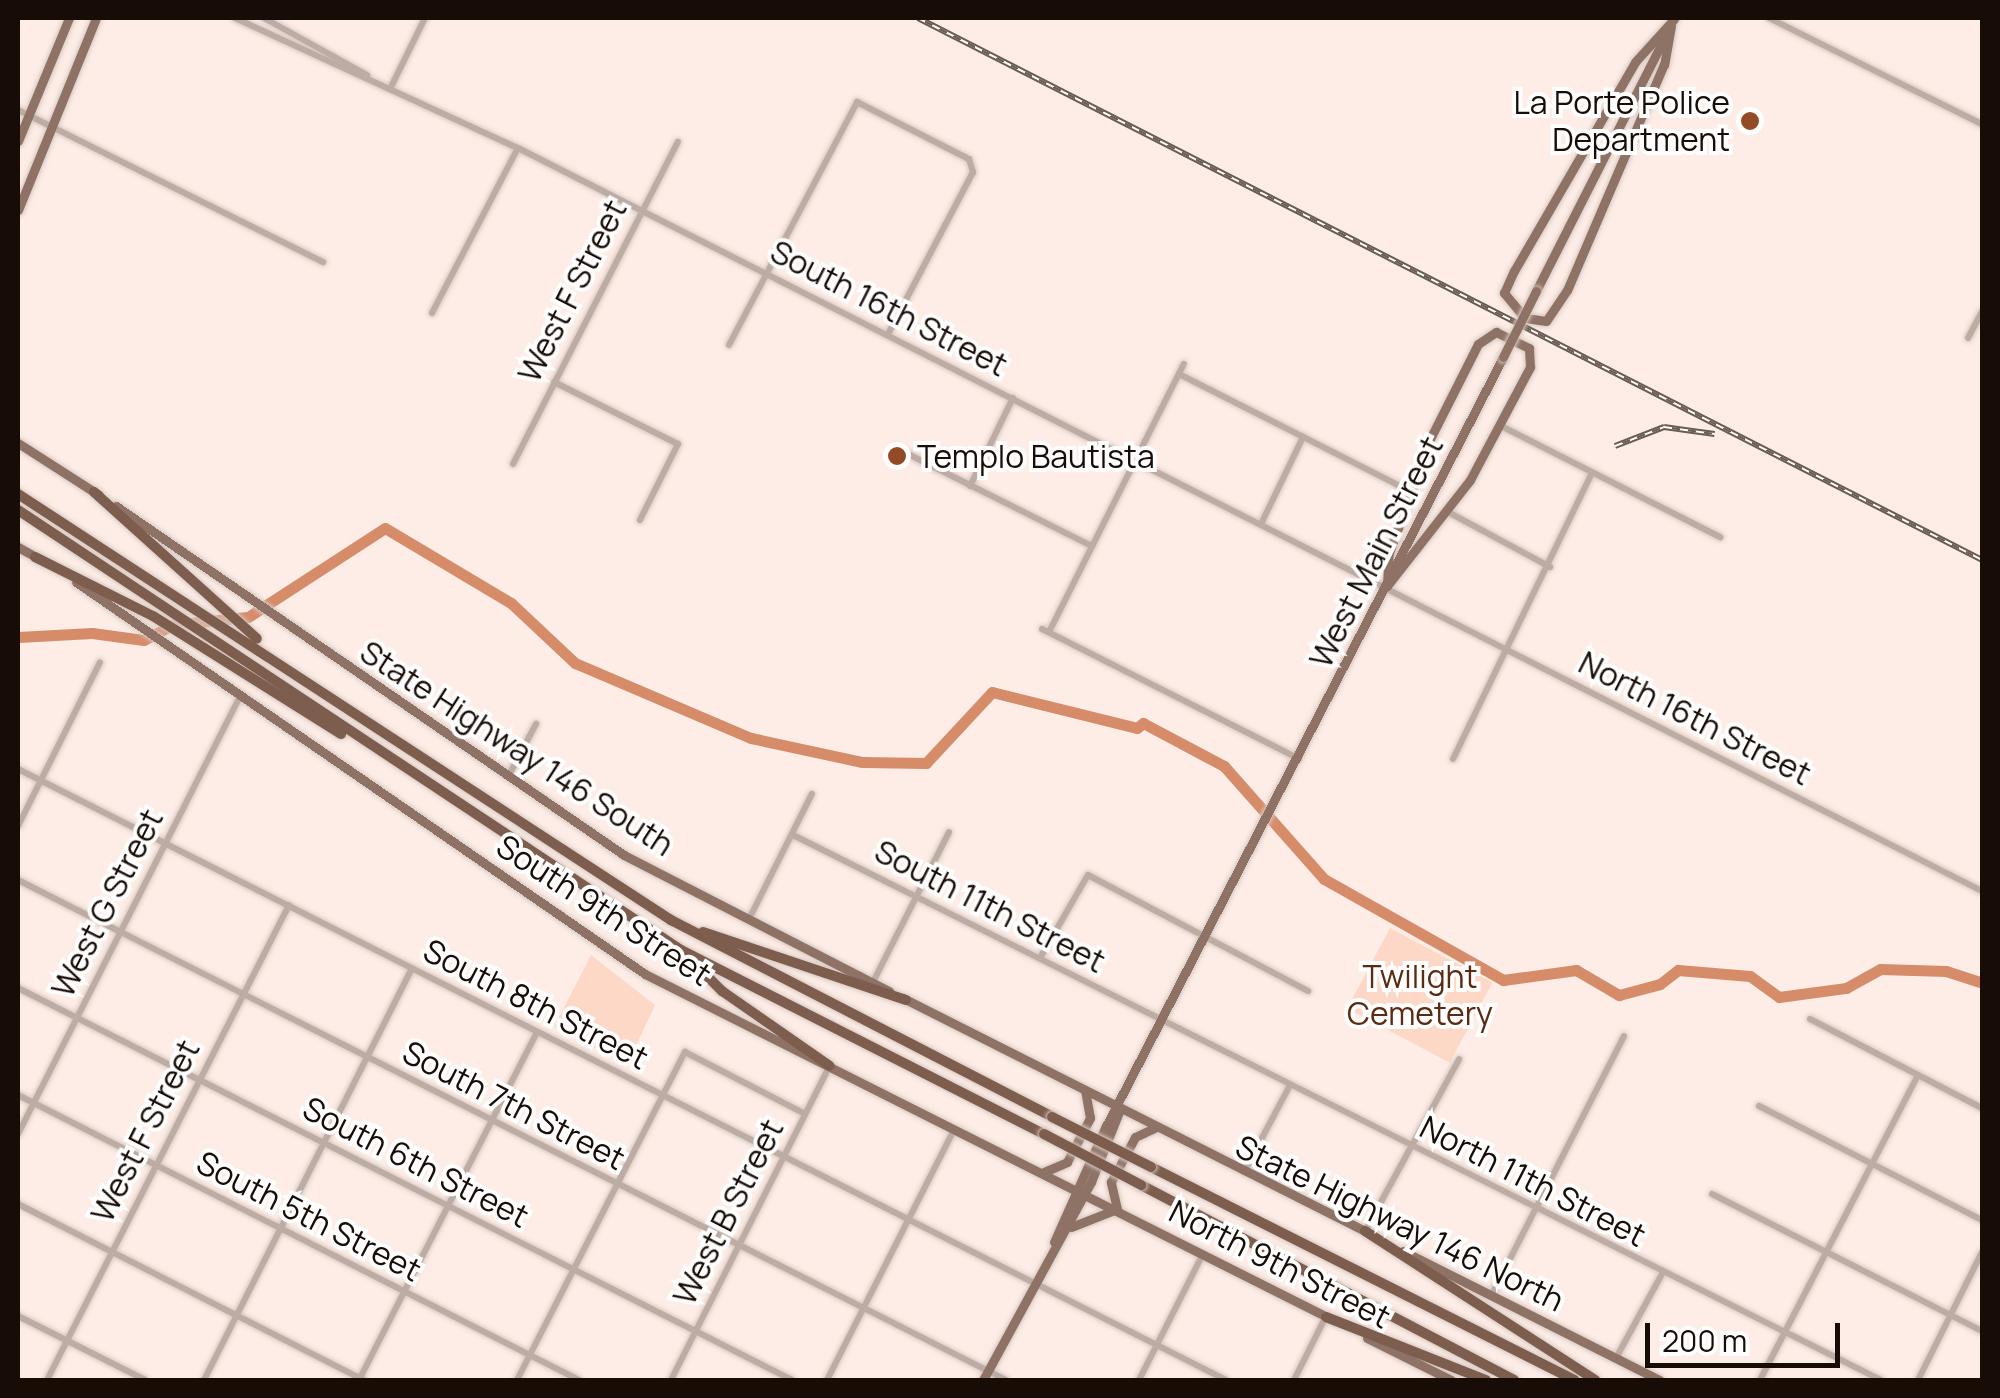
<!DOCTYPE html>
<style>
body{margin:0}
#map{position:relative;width:2000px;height:1398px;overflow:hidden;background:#fdede6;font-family:Manrope,sans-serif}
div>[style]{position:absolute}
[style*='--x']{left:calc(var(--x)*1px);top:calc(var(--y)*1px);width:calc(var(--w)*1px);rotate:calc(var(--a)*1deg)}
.green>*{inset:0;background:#fdd8c7;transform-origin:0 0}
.river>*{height:11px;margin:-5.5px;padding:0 5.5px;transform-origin:5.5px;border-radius:5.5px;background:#d68c69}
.roads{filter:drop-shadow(0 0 2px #d8c9c2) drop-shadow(0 0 2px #d8c9c2)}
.minor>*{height:6px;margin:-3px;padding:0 3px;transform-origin:3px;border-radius:3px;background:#bcaca4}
.major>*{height:9px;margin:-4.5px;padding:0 4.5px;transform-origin:4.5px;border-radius:4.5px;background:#8e7265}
.highway>*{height:10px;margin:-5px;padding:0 5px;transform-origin:5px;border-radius:5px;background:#7d5d4e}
.rail>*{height:6px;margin-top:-3px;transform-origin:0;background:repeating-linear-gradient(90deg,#fefefe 0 8px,#685b54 0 16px);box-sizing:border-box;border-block:2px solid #685b54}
.bridges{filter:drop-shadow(0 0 2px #d8c9c2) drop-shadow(0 0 2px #d8c9c2)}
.major-bridge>*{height:9px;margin:-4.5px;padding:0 4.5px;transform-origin:4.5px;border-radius:4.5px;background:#8e7265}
.highway-bridge>*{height:10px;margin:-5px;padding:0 5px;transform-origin:5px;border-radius:5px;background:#7d5d4e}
.dots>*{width:28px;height:28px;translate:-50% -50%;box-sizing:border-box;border:5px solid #fefefe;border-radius:50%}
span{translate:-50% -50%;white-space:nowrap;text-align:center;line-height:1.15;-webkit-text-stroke:8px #fefefe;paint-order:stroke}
.poi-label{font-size:32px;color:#180c06}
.right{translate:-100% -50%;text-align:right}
.left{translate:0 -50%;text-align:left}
.street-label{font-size:32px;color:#180c06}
.park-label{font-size:32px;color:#5a2a11}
.frame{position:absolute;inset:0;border:20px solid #180c06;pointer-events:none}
.scale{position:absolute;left:1645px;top:1323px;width:195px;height:45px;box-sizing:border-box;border:5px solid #180c06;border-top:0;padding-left:12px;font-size:30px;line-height:35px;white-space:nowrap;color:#180c06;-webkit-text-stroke:8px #fefefe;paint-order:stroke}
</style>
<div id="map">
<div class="green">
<i style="left:1390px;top:928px;width:116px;height:91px;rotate:28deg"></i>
<i style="clip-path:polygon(591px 955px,655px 1005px,627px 1065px,554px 1027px)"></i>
</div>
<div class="river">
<i style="--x:18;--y:637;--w:74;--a:-3.1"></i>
<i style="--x:92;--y:633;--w:52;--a:7.7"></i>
<i style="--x:144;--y:640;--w:32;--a:-28"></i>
<i style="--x:172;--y:625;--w:76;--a:-6"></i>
<i style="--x:248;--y:617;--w:163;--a:-33"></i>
<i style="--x:385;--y:528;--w:147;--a:30.8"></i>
<i style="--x:511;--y:603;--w:88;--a:43.2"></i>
<i style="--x:575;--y:663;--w:191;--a:23.1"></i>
<i style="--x:751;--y:738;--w:114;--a:12.2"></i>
<i style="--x:862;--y:762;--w:64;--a:0.9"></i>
<i style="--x:926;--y:763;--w:97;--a:-47.1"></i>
<i style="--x:992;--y:692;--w:149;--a:13.9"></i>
<i style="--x:1137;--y:728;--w:8;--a:-40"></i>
<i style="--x:1143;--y:723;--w:92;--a:28"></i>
<i style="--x:1224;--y:766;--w:151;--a:48.5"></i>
<i style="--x:1324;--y:879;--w:206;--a:29.4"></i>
<i style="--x:1503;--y:980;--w:74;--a:-7.8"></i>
<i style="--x:1576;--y:970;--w:50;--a:30.2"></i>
<i style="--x:1619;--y:995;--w:42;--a:-15"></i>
<i style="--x:1660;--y:984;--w:23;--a:-38"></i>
<i style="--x:1678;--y:970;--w:72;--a:4.8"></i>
<i style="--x:1750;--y:976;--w:36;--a:36"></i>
<i style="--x:1779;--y:997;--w:68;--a:-7.7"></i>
<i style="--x:1846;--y:988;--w:39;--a:-29"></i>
<i style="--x:1880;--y:969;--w:66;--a:1.7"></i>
<i style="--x:1946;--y:971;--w:38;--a:18"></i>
</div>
<div class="roads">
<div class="minor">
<i style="--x:235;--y:18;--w:311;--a:24.7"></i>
<i style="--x:518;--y:148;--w:1642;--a:26.91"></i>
<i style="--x:264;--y:18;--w:118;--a:29"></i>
<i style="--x:1769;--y:18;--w:238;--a:26.5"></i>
<i style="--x:391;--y:87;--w:77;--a:-63.8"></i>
<i style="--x:18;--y:110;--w:341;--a:26.5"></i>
<i style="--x:432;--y:313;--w:186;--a:-62.5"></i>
<i style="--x:1968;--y:338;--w:30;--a:-62"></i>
<i style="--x:729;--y:345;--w:275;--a:-62.2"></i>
<i style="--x:857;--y:102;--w:126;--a:27"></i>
<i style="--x:969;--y:159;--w:14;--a:73"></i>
<i style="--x:973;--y:172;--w:183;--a:117.7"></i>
<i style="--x:1179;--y:374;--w:259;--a:26.9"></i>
<i style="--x:554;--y:382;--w:139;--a:26.6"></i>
<i style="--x:678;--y:444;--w:85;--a:116.6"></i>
<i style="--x:1501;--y:426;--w:246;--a:26.9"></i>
<i style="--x:896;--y:448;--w:219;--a:26.6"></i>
<i style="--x:513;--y:464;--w:362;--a:-62.9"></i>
<i style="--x:970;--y:486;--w:98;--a:-64"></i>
<i style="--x:1448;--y:512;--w:116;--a:28.3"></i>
<i style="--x:1261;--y:524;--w:97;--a:-64.2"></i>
<i style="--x:1042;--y:629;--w:288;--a:26.8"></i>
<i style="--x:1049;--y:632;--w:300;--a:-63.3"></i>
<i style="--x:1453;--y:759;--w:318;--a:-64.1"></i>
<i style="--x:18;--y:769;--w:1354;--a:26.83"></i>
<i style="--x:509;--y:775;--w:58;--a:-62.1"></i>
<i style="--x:18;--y:826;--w:183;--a:-63.4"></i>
<i style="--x:793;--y:835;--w:1217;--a:26.61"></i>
<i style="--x:18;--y:880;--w:1107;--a:26.84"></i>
<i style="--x:749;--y:919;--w:140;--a:-63.3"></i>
<i style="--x:1040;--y:958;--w:96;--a:-60"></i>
<i style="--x:1088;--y:875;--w:249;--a:27.8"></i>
<i style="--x:873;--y:982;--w:168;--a:-63.1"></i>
<i style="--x:18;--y:988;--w:868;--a:26.86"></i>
<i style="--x:1810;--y:1019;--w:194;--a:27.4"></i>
<i style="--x:18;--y:1095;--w:629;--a:26.93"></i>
<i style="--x:1759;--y:1106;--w:250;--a:27.1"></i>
<i style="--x:18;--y:1134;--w:492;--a:-63.1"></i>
<i style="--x:1244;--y:1172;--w:96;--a:-62.1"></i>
<i style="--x:1712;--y:1194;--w:303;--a:26.9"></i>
<i style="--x:18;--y:1204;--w:388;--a:27"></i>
<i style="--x:1365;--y:1231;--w:196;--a:-61.3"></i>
<i style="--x:1491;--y:1296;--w:292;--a:-62.9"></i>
<i style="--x:18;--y:1316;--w:142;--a:26.7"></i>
<i style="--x:1616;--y:1358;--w:96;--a:-61.3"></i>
<i style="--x:47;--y:1380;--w:533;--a:-63"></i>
<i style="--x:204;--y:1380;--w:459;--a:-63.2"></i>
<i style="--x:359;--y:1380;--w:391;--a:-62.9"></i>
<i style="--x:517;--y:1380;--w:369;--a:-62.9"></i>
<i style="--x:685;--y:1052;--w:135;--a:27.3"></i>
<i style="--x:671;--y:1380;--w:351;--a:-63.2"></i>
<i style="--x:827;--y:1380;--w:280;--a:-63.1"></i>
<i style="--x:1139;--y:1380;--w:141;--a:-63.1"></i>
<i style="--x:1294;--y:1380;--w:69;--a:-63.4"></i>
<i style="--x:1760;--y:1380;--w:343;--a:-62.6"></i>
<i style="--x:1918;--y:1380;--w:143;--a:-63.4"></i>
</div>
<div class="major">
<i style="--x:1671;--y:26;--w:39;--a:100"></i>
<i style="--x:1664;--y:64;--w:246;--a:113.2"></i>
<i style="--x:1567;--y:290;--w:37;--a:124"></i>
<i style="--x:1546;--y:321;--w:21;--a:-172"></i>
<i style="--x:1525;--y:318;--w:33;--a:-130"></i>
<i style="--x:1504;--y:293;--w:24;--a:-66"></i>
<i style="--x:1514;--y:271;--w:241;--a:-59.9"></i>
<i style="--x:1635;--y:62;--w:58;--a:-47.8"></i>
<i style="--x:18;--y:141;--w:133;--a:-67.5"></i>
<i style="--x:18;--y:210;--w:207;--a:-67.9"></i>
<i style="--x:1536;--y:291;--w:289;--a:-63.1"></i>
<i style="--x:1496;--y:332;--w:37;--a:26"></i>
<i style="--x:1529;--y:348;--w:19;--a:87"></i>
<i style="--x:1530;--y:367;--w:128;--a:118"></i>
<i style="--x:1470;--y:480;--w:135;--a:128.1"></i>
<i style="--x:1387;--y:586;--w:33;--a:-87"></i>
<i style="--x:1389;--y:553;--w:121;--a:-70.2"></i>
<i style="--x:1430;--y:439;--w:106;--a:-63.2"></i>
<i style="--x:1478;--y:344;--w:22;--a:-34"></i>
<i style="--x:18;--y:443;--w:96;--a:32.7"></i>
<i style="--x:116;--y:506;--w:616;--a:34.49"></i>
<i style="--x:624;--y:855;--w:298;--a:27.2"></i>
<i style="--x:18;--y:547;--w:26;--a:29"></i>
<i style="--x:76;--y:582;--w:691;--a:34.56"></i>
<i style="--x:645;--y:974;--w:768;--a:26.7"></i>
<i style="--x:903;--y:998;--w:524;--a:26.76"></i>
<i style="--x:1044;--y:1172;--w:25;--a:-23"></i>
<i style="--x:1067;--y:1162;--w:50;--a:-62.4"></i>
<i style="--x:1090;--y:1118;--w:27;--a:-100"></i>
<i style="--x:1071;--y:1227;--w:49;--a:-21.4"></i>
<i style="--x:1117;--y:1209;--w:28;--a:-103"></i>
<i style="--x:1111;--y:1182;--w:51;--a:-61.9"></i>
<i style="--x:1135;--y:1137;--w:21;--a:-25"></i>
<i style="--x:1054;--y:1242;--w:127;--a:-65.9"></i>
<i style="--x:1106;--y:1126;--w:865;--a:-62.69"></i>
<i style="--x:1403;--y:1251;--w:287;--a:26.7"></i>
<i style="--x:1367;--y:1338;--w:94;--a:26.6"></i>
<i style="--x:983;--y:1380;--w:226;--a:-61.4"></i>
<i style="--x:1091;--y:1182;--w:75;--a:-68.2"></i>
</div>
<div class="highway">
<i style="--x:94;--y:492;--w:219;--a:42"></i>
<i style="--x:18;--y:494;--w:780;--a:33.12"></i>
<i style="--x:671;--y:920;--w:429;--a:27.3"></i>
<i style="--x:18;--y:510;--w:796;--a:33.57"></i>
<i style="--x:681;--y:950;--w:407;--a:26.9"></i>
<i style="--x:35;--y:557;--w:132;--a:26.6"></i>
<i style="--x:153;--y:616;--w:222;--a:32.1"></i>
<i style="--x:703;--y:932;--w:214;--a:18.5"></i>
<i style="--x:689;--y:958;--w:47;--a:45"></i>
<i style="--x:722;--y:991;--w:131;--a:34.8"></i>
<i style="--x:1151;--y:1167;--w:474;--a:26.7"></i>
<i style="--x:1141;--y:1185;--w:421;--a:27.6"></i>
<i style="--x:1365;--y:1231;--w:274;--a:32.9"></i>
<i style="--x:1326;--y:1317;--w:172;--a:21.5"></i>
</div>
</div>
<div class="rail">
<i style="--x:918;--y:18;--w:1194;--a:26.99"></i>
<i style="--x:1615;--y:446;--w:53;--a:-21.2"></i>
<i style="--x:1664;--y:427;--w:51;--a:7.8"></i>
</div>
<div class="bridges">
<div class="major-bridge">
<i style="--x:1503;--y:357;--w:74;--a:-63.4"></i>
</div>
<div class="highway-bridge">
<i style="--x:1052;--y:1117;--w:111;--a:26.8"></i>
<i style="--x:1044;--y:1134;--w:110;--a:27.7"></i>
</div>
</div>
<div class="dots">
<i style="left:1750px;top:121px;background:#924b26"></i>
<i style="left:897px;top:456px;background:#924b26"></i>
</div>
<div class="poi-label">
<span class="right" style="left:1730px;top:121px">La Porte Police<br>Department</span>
<span class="left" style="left:917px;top:456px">Templo Bautista</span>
</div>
<div class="street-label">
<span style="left:572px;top:291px;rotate:-63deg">West F Street</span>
<span style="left:889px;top:308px;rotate:27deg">South 16th Street</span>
<span style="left:1376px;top:552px;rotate:-63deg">West Main Street</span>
<span style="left:1695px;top:718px;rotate:27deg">North 16th Street</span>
<span style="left:517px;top:748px;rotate:33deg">State Highway 146 South</span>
<span style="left:107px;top:903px;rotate:-63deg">West G Street</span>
<span style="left:990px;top:906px;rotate:27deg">South 11th Street</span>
<span style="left:604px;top:910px;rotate:33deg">South 9th Street</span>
<span style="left:536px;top:1004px;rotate:27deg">South 8th Street</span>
<span style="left:514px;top:1105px;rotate:27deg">South 7th Street</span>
<span style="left:145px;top:1131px;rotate:-63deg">West F Street</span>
<span style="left:416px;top:1162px;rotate:27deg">South 6th Street</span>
<span style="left:1533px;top:1181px;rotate:27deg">North 11th Street</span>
<span style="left:728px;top:1212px;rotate:-63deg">West B Street</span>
<span style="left:309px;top:1216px;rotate:27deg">South 5th Street</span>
<span style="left:1400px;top:1223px;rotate:26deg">State Highway 146 North</span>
<span style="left:1280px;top:1264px;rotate:27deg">North 9th Street</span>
</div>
<div class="park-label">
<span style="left:1420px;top:995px">Twilight<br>Cemetery</span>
</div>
<div class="frame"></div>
<div class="scale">200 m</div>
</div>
